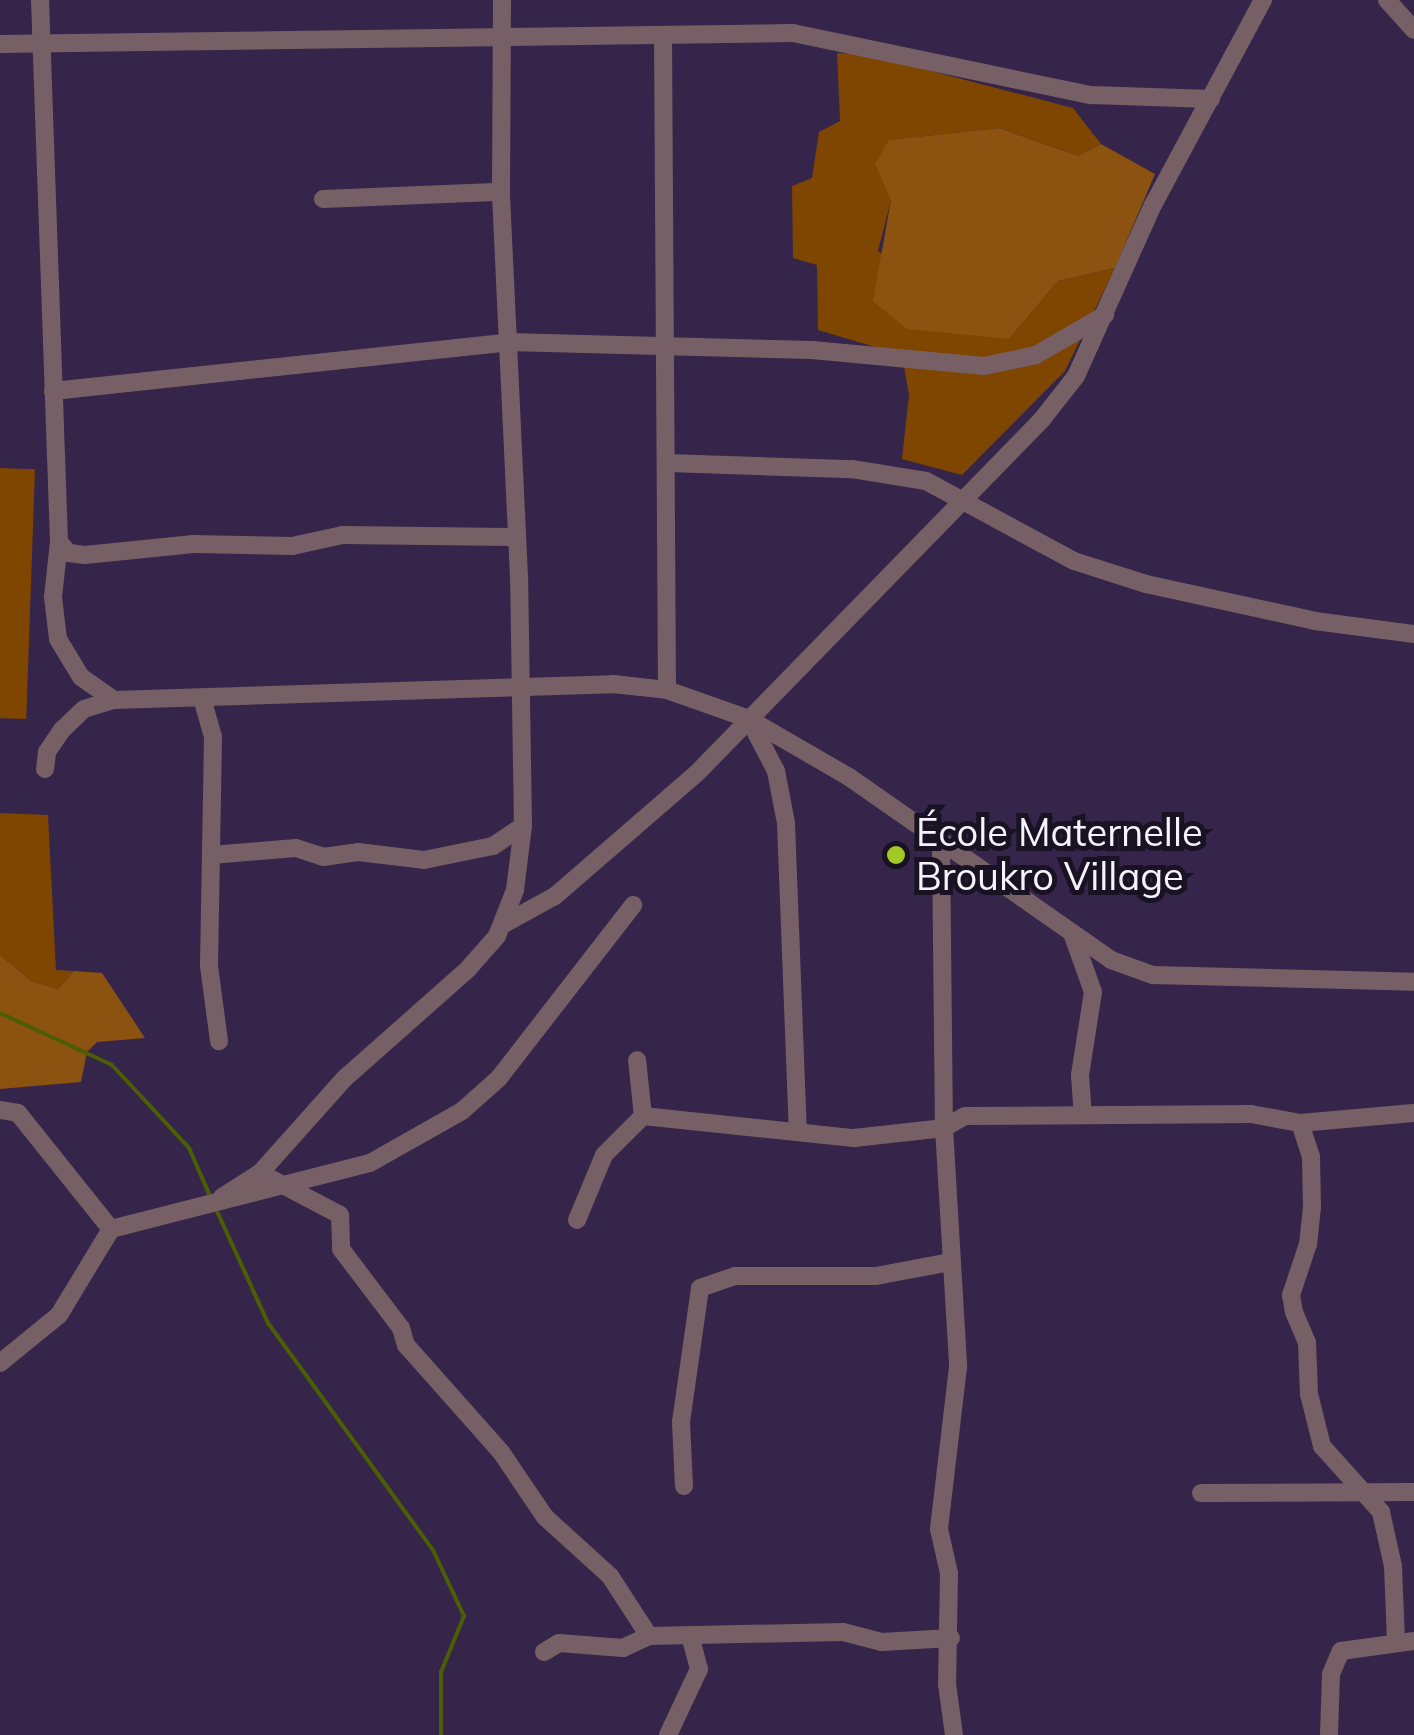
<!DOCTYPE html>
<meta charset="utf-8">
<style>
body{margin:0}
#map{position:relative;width:1414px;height:1735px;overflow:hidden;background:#35254a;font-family:Mulish,sans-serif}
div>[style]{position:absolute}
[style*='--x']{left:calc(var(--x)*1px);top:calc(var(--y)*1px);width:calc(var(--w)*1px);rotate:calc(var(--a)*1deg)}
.green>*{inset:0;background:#7e4600;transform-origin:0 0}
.forest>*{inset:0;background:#8c520f}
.stream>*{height:4px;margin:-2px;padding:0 2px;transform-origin:2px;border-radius:2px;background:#4b5e03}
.minor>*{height:18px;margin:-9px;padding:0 9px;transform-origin:9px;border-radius:9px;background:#776065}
.dots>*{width:28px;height:28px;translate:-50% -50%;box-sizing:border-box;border:5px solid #191223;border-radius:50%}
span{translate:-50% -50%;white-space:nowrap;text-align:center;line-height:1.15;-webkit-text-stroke:10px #191223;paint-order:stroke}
.poi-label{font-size:38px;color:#f6f2fc}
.left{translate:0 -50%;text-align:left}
</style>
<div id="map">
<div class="green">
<i style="clip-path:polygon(837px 53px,870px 55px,1073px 108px,1101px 144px,1078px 156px,999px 128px,890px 140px,891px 200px,878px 251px,1009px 339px,1058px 281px,1115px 268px,1065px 371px,962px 475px,902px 459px,909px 395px,902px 355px,818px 330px,817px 265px,793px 258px,792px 186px,812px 178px,819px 132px,840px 121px)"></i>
<i style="left:0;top:468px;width:35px;height:250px;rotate:2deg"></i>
<i style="clip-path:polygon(0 813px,48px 815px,56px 970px,74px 971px,58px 989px,31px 981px,0 955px)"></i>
</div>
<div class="forest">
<i style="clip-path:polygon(999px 128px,1078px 156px,1101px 144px,1155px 174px,1115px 268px,1058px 281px,1009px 339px,907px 329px,873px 301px,891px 200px,875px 164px,889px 140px)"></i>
<i style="clip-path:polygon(0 955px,31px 981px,58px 989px,74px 971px,102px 973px,145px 1038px,97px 1042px,87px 1052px,81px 1082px,0 1089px)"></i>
</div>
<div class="stream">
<i style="--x:0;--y:1013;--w:123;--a:24.9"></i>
<i style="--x:112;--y:1065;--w:113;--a:47.1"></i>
<i style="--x:189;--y:1148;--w:52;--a:66.4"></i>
<i style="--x:216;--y:1209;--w:125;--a:65.5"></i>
<i style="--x:268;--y:1323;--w:281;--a:54"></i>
<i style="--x:433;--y:1550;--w:73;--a:64.8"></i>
<i style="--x:464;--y:1616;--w:61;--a:112.3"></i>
<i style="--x:441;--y:1672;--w:63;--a:90"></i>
</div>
<div class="minor">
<i style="--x:40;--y:0;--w:542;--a:87.99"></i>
<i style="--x:59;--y:542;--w:55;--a:96.2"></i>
<i style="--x:53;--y:597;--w:42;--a:83.2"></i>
<i style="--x:58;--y:639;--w:44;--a:58.8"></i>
<i style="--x:81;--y:677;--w:40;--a:34.9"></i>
<i style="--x:114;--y:700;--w:499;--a:-1.8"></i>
<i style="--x:613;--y:684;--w:54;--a:6.3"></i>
<i style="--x:667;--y:690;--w:87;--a:19.5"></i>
<i style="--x:749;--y:719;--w:116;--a:30.1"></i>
<i style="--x:849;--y:777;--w:320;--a:34.9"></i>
<i style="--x:1111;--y:960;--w:45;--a:19.7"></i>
<i style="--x:1153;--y:975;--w:261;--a:1.5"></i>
<i style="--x:1387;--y:0;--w:40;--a:48"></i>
<i style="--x:663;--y:35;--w:655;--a:89.65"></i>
<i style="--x:0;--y:44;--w:793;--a:-0.79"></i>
<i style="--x:793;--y:33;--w:304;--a:11.8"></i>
<i style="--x:1091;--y:95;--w:120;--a:1.9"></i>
<i style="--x:323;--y:199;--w:178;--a:-2.3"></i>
<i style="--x:53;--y:391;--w:458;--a:-6.1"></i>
<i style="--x:508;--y:342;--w:304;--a:1.5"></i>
<i style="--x:812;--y:350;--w:173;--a:5.3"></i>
<i style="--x:984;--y:366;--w:53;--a:-11.9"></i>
<i style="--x:1036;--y:355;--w:80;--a:-30.1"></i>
<i style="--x:667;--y:463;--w:185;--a:1.9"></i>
<i style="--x:852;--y:469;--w:75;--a:9.2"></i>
<i style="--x:926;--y:481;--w:168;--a:28.4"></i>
<i style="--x:1074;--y:561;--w:76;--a:17.7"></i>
<i style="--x:1146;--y:584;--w:173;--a:12.3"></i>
<i style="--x:1315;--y:621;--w:100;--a:7.5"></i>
<i style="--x:59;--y:542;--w:15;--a:48"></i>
<i style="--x:69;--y:553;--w:16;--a:7"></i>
<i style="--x:85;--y:555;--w:109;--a:-5.8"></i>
<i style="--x:193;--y:544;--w:99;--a:1.2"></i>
<i style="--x:292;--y:546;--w:52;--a:-12.2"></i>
<i style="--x:343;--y:535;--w:172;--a:0.7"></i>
<i style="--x:202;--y:698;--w:41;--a:74.2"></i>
<i style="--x:213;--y:737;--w:229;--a:91"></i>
<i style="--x:209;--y:966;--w:76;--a:82.4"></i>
<i style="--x:749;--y:719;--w:59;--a:62.6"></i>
<i style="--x:776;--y:771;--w:53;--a:79.1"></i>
<i style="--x:786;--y:823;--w:307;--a:87.8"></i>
<i style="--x:45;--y:769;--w:17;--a:-83"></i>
<i style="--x:47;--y:752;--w:27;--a:-56"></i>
<i style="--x:62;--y:730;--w:30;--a:-44"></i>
<i style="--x:84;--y:709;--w:31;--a:-17"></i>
<i style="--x:941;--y:844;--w:284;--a:89.4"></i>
<i style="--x:944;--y:1128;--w:239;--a:86.6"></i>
<i style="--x:958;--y:1367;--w:163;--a:96.7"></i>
<i style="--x:939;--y:1529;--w:45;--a:77.2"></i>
<i style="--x:949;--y:1573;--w:111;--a:91"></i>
<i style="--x:947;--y:1684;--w:51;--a:82.2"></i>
<i style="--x:211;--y:855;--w:85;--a:-4.7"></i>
<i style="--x:296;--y:848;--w:28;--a:18"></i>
<i style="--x:323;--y:857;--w:35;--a:-8"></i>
<i style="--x:358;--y:852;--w:66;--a:6.9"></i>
<i style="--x:424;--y:860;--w:70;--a:-11.5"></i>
<i style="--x:493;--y:846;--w:36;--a:-34"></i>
<i style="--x:502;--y:925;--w:60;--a:-28.7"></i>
<i style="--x:555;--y:896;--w:186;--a:-40.9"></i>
<i style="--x:696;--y:774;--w:497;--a:-45.7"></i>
<i style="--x:1043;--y:418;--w:53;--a:-51.8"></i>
<i style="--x:1076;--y:376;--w:188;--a:-65.8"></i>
<i style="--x:1153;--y:205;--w:233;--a:-61.8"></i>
<i style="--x:1073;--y:936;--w:59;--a:70.3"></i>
<i style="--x:1093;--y:992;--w:84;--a:98.9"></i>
<i style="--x:1080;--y:1075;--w:39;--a:86"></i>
<i style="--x:0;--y:1110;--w:18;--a:9"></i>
<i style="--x:18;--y:1113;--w:149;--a:51.3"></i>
<i style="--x:643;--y:1116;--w:212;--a:6"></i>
<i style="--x:854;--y:1138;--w:91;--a:-6.3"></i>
<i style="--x:944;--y:1128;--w:24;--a:-30"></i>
<i style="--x:965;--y:1116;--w:286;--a:-0.4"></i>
<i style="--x:1251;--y:1114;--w:50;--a:10.4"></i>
<i style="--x:1300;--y:1123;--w:114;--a:-5"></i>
<i style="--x:1300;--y:1123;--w:35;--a:72"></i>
<i style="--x:1311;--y:1156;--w:51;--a:88.9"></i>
<i style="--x:1312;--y:1207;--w:37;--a:96"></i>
<i style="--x:1308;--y:1244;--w:54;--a:108.4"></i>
<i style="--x:1291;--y:1295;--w:17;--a:80"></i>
<i style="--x:1294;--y:1312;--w:33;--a:67"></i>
<i style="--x:1307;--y:1342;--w:52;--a:87.8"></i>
<i style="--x:1309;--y:1394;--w:54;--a:76"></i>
<i style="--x:1322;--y:1446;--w:89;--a:48.2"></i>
<i style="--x:1381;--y:1512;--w:55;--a:77.5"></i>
<i style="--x:1393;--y:1566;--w:76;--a:87.7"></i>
<i style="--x:260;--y:1173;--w:90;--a:27.7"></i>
<i style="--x:340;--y:1215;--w:34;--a:88"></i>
<i style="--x:341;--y:1249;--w:99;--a:52.8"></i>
<i style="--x:401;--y:1328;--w:18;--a:74"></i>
<i style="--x:406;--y:1345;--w:143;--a:48.4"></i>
<i style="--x:501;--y:1452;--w:78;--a:55.9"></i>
<i style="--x:545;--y:1517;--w:88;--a:42.2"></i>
<i style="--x:610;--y:1576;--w:72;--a:57"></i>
<i style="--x:649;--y:1636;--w:194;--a:-1.2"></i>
<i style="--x:843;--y:1632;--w:40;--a:14.4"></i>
<i style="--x:882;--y:1642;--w:69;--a:-3.3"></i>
<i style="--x:222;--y:1197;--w:45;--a:-32.3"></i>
<i style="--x:260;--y:1173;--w:127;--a:-48.2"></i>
<i style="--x:345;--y:1078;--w:164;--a:-41.5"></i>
<i style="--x:468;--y:969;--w:44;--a:-48.7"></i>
<i style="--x:497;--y:936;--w:49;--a:-68.6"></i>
<i style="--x:515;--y:890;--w:64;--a:-82.9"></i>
<i style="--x:523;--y:826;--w:249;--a:-90.9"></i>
<i style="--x:519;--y:577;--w:385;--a:-92.7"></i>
<i style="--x:501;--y:192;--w:192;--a:-89.7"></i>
<i style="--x:577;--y:1220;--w:70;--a:-67.4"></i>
<i style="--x:604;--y:1155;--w:55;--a:-45"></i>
<i style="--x:643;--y:1116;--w:56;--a:-96.1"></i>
<i style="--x:0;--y:1363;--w:76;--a:-39.1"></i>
<i style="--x:59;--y:1315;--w:100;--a:-58.8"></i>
<i style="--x:111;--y:1229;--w:267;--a:-14.3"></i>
<i style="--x:370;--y:1163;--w:106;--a:-29.5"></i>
<i style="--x:462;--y:1111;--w:50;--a:-41.7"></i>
<i style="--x:499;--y:1078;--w:219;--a:-52.2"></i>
<i style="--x:684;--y:1486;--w:64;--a:-92.7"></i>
<i style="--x:681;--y:1422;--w:135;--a:-81.9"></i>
<i style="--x:700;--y:1288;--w:37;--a:-19"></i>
<i style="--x:735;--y:1276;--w:141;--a:0"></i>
<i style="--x:876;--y:1276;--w:75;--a:-10.7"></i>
<i style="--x:1201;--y:1493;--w:213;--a:-0.3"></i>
<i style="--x:544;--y:1652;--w:17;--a:-31"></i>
<i style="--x:559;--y:1643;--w:64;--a:4.5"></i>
<i style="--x:623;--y:1648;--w:29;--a:-25"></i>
<i style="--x:668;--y:1735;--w:73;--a:-64.8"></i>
<i style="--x:699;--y:1669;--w:34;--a:-105"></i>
<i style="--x:1329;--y:1735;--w:61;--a:-88.1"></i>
<i style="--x:1331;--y:1674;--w:25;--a:-67"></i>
<i style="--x:1341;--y:1651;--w:74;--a:-7.8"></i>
</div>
<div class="dots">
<i style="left:896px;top:855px;background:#a4c824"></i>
</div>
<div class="poi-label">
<span class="left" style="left:916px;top:855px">École Maternelle<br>Broukro Village</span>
</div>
</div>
